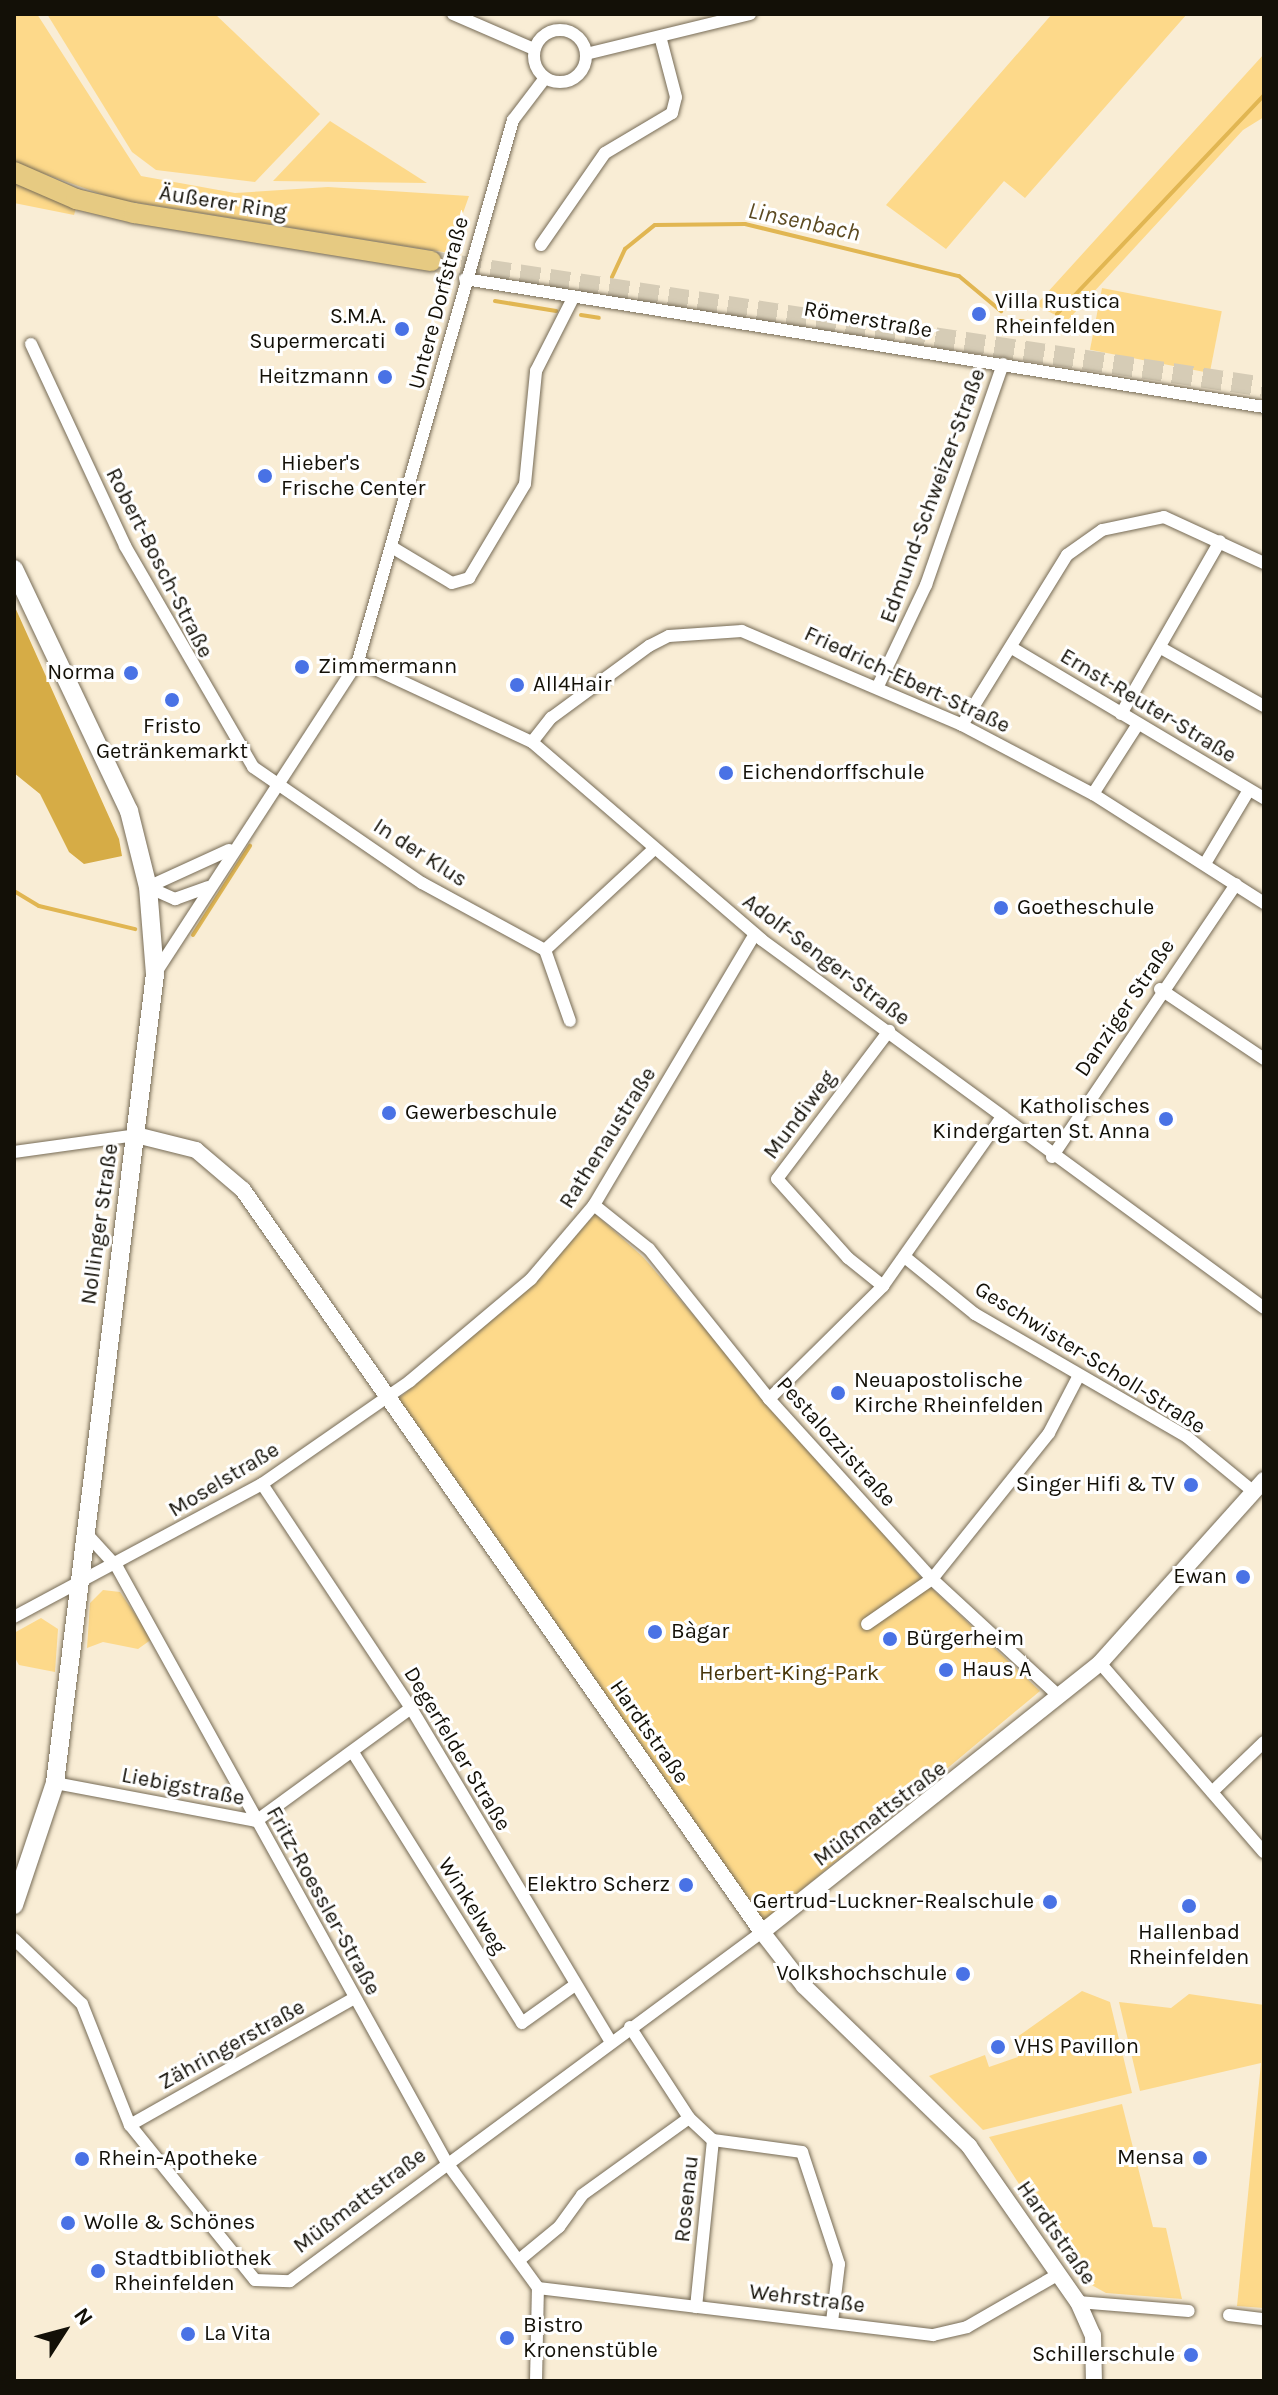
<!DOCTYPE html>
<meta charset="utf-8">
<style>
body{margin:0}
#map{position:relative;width:1278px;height:2395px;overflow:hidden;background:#f9edd5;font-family:Karla,sans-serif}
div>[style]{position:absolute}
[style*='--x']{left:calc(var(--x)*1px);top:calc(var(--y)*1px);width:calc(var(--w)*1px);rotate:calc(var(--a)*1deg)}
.green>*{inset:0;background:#fdd98a;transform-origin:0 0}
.forest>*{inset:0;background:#d6ac46}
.stream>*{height:4px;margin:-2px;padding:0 2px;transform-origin:2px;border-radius:2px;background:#e1b652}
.primary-tunnel>*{height:20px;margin-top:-10px;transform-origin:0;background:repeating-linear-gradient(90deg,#d6ccb6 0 20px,transparent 0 30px)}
.roads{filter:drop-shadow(0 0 2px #766b56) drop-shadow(0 0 2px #766b56)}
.minor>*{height:12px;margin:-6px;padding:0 6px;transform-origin:6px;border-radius:6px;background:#fff}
.minor>.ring{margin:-6px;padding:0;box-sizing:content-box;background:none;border:12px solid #fff;border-radius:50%}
.tertiary>*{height:16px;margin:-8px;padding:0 8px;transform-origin:8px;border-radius:8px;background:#fff}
.secondary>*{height:18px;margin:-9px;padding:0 9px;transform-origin:9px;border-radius:9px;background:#fff}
.primary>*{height:20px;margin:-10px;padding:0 10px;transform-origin:10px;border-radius:10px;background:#e6ca82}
.dots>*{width:22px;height:22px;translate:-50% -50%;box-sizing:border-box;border:4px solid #fff;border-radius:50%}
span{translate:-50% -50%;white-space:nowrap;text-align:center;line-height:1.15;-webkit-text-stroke:6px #fff;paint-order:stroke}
.street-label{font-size:22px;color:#131007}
.poi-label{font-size:22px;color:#131007}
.left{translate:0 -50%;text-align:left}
.right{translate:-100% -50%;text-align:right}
.park-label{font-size:22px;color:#473509}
.water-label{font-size:24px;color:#5c4a21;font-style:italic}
.frame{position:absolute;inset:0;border:16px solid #131007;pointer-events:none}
.north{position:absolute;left:24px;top:2291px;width:80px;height:80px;-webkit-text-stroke:6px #fff;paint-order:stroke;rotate:54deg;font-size:22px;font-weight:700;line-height:32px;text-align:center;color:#131007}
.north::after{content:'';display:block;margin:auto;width:28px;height:36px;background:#131007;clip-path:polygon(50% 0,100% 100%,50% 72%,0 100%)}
</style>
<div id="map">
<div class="green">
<i style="clip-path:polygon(14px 14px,37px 14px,141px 176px,235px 193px,328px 187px,469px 196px,449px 253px,115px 199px,14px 163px)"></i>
<i style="clip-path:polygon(47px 14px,215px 14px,320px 114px,255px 182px,156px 170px,132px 152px)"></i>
<i style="clip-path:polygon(1052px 14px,1187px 14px,1025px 198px,1004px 181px,946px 249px,886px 205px)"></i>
<i style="clip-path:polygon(1264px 54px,1264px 117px,1243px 130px,1067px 321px,1036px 305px)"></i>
<i style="clip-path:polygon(330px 121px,427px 183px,273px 181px)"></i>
<i style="clip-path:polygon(14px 183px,76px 208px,74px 215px,14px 203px)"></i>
<i style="left:1102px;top:288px;width:122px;height:63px;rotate:11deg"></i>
<i style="clip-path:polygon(595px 1214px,643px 1257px,924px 1581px,1040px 1691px,763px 1922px,397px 1400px,535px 1283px)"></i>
<i style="clip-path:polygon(103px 1590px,120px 1592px,152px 1639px,138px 1649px,103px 1642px,87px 1648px,90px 1603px)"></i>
<i style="clip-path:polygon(41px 1618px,58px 1629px,55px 1672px,19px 1665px,14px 1656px,14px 1633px)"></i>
<i style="clip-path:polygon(1082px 1991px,1110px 2002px,1132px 2093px,983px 2130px,929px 2076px,985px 2055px,989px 2067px,1018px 2057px,1013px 2040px)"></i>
<i style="clip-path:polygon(1189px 1994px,1264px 2005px,1264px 2308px,1237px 2306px,1261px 2063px,1140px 2091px,1119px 2002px,1171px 2008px)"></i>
<i style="clip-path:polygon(1122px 2104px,1153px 2227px,1166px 2228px,1182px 2299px,1106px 2293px,1079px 2278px,989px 2137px)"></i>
</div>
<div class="forest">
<i style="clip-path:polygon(14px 605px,119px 839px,122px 856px,84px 864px,69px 852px,40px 794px,14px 773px)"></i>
</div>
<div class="stream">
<i style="--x:612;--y:277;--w:31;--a:-65"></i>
<i style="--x:625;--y:249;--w:38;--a:-39"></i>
<i style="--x:655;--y:225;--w:90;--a:-0.6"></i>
<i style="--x:745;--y:224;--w:220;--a:13.7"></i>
<i style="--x:959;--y:276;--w:55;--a:39.8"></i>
<i style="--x:495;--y:301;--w:62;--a:9.3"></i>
<i style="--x:1057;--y:314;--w:301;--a:-46.6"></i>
<i style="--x:581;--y:315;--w:18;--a:9"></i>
<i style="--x:1020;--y:321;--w:27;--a:6"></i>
<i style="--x:14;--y:891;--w:29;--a:31"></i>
<i style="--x:39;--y:906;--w:99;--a:13.5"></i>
<i style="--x:193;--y:935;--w:106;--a:-57.4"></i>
</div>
<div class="primary-tunnel">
<i style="--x:431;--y:261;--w:842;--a:8.6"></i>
</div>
<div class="roads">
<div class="minor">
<i style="--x:453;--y:14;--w:88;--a:23.4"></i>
<i class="ring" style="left:534px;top:30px;width:40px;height:40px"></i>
<i style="--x:586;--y:54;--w:169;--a:-13.7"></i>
<i style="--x:541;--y:245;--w:112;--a:-55.2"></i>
<i style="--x:605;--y:153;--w:78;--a:-30.8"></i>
<i style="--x:672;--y:113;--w:16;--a:-76"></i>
<i style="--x:676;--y:97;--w:59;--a:-104.7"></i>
<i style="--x:465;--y:279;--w:809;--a:9.1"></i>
<i style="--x:31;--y:344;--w:223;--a:65"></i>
<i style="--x:125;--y:546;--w:255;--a:59.9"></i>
<i style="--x:253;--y:767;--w:205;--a:34.5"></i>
<i style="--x:422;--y:883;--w:140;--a:28.6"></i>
<i style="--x:545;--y:950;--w:149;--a:-42.8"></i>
<i style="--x:395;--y:549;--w:66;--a:30.8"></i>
<i style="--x:452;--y:583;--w:18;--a:-16"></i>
<i style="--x:469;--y:578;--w:109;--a:-59.2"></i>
<i style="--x:525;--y:484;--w:114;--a:-84.4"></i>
<i style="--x:536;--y:371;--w:82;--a:-63.1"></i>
<i style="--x:1012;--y:648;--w:293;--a:30.8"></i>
<i style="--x:1161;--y:648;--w:118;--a:29.4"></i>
<i style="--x:358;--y:661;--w:192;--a:25"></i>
<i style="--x:532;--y:742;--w:303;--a:40.7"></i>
<i style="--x:762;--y:940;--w:622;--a:36.24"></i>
<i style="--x:879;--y:684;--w:110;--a:-64.6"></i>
<i style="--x:926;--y:585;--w:234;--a:-70.8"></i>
<i style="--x:1121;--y:714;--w:199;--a:-60.2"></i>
<i style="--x:962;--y:725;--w:200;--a:-58.3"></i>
<i style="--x:1067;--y:555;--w:43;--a:-35.5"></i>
<i style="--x:1102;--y:530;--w:63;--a:-11.8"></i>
<i style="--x:1164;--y:517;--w:110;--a:24.7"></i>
<i style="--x:532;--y:742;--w:31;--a:-52"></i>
<i style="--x:551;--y:718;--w:122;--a:-36.3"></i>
<i style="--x:649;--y:646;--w:22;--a:-27"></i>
<i style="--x:669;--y:636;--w:73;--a:-3.9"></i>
<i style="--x:742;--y:631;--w:239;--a:23.1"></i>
<i style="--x:962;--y:725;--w:148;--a:27.8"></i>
<i style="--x:1093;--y:794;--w:203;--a:32.5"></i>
<i style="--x:1093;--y:794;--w:83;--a:-57.3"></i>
<i style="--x:1206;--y:862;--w:84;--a:-59.2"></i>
<i style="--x:148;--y:887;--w:89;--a:-24.6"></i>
<i style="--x:148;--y:887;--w:30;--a:24"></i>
<i style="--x:175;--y:899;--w:35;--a:-20"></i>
<i style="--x:545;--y:950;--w:75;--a:70.6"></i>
<i style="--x:155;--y:974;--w:373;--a:-57"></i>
<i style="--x:358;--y:661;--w:563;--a:-74.01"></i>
<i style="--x:513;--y:120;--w:53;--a:-52.7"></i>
<i style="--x:1160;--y:989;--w:125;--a:33.9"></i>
<i style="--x:14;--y:1152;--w:123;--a:-7.9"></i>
<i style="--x:1052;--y:1157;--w:329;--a:-56"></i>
<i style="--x:594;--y:1205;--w:70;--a:38.7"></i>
<i style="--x:649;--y:1249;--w:192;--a:51.3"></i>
<i style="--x:769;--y:1399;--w:243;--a:47.8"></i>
<i style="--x:932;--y:1579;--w:174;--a:42.7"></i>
<i style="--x:906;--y:1258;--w:89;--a:39.1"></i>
<i style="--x:975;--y:1314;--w:245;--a:30.1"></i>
<i style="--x:1187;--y:1437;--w:87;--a:39.4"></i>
<i style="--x:883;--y:1286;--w:45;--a:-141.3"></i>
<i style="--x:848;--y:1258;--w:106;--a:-131.9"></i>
<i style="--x:777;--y:1179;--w:186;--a:-52.9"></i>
<i style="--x:769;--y:1399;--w:161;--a:-44.7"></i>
<i style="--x:883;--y:1286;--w:205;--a:-54.9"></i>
<i style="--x:262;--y:1484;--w:269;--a:56.4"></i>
<i style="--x:411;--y:1708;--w:388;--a:59.1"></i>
<i style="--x:84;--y:1531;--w:49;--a:47.5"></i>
<i style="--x:117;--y:1567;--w:681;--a:61.03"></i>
<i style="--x:447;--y:2163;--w:155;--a:53.9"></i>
<i style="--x:14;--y:1617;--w:281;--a:-28.2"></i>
<i style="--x:262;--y:1484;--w:180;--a:-34.8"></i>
<i style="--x:410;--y:1381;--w:158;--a:-40.1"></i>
<i style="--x:531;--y:1279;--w:97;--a:-49.6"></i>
<i style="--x:594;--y:1205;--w:315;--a:-59.3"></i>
<i style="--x:867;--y:1624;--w:79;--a:-34.7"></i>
<i style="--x:932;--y:1579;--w:187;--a:-51.3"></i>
<i style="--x:1049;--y:1433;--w:63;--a:-62.6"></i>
<i style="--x:1100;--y:1663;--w:250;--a:49.1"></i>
<i style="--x:354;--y:1754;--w:317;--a:58"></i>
<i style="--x:522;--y:2023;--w:65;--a:-35.6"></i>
<i style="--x:55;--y:1783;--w:205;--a:10.7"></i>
<i style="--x:256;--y:1821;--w:192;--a:-36.1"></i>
<i style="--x:1212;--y:1792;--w:72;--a:-43.9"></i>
<i style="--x:14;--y:1939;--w:94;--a:43.7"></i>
<i style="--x:82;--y:2004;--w:130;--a:68.4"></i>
<i style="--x:130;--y:2125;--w:199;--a:51.1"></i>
<i style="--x:255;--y:2280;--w:35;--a:2"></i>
<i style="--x:290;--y:2281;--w:587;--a:-36.48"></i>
<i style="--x:630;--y:2027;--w:108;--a:57"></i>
<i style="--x:689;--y:2118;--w:33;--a:43"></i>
<i style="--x:713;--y:2140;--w:168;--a:95.8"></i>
<i style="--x:130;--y:2125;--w:256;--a:-29.5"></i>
<i style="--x:713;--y:2140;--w:90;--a:7.7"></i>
<i style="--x:802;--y:2152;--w:118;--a:71.7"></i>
<i style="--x:839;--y:2264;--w:58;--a:96.9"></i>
<i style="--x:519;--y:2260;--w:52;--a:-39.5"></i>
<i style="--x:559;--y:2227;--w:39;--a:-54"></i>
<i style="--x:582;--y:2195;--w:132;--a:-35.7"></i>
<i style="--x:538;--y:2288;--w:398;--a:6.8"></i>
<i style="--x:933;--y:2335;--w:35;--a:-13"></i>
<i style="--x:967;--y:2327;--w:104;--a:-30"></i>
<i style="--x:1078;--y:2302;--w:111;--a:4.6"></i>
<i style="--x:1229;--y:2315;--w:35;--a:7"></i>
<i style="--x:536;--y:2381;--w:93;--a:-88.8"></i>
</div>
<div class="tertiary">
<i style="--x:136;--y:1135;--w:62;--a:14"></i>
<i style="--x:196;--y:1150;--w:62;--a:40.4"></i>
<i style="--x:243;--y:1190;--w:905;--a:55.03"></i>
<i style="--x:762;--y:1932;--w:68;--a:52.1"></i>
<i style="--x:804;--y:1986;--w:230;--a:44.1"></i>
<i style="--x:969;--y:2146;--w:190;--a:55.1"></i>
<i style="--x:1078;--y:2302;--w:36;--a:66"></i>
<i style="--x:1093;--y:2335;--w:46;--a:88.8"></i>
<i style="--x:762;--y:1932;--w:432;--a:-38.5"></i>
<i style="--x:1100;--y:1663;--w:246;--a:-48.1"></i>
</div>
<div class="secondary">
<i style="--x:14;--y:569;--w:268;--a:64.6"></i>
<i style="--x:129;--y:811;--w:78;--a:76"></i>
<i style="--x:148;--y:887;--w:87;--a:85.4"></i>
<i style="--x:155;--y:974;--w:815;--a:97.05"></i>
<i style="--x:55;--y:1783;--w:129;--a:108.6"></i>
</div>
<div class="primary">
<i style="--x:14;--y:172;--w:68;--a:23.5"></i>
<i style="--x:76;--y:199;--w:60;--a:13.6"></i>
<i style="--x:134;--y:213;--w:301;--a:9.2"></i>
</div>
</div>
<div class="dots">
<i style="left:979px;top:314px;background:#4972e5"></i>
<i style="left:402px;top:329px;background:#4972e5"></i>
<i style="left:385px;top:377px;background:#4972e5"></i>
<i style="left:265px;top:476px;background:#4972e5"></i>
<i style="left:302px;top:667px;background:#4972e5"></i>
<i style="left:131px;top:673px;background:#4972e5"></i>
<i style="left:517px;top:685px;background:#4972e5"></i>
<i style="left:172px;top:700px;background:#4972e5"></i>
<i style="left:726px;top:773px;background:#4972e5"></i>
<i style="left:1001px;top:908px;background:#4972e5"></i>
<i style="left:389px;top:1113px;background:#4972e5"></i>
<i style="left:1166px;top:1119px;background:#4972e5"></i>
<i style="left:838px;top:1393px;background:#4972e5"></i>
<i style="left:1191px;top:1485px;background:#4972e5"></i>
<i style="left:1243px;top:1577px;background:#4972e5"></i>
<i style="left:655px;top:1632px;background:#4972e5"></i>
<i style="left:890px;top:1639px;background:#4972e5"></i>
<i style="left:946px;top:1670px;background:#4972e5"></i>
<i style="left:686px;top:1885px;background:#4972e5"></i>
<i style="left:1050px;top:1902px;background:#4972e5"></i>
<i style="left:1189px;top:1906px;background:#4972e5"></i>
<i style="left:963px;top:1974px;background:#4972e5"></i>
<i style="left:998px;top:2047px;background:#4972e5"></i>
<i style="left:1200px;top:2158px;background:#4972e5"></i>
<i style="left:82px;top:2159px;background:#4972e5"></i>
<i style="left:68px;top:2223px;background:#4972e5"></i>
<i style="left:98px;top:2271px;background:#4972e5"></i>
<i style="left:188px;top:2334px;background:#4972e5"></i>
<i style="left:507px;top:2338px;background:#4972e5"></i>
<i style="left:1191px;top:2355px;background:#4972e5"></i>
</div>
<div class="street-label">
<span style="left:223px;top:203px;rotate:9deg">Äußerer Ring</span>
<span style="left:439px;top:303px;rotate:-75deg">Untere Dorfstraße</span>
<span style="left:868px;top:320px;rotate:10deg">Römerstraße</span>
<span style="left:933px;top:496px;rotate:-70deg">Edmund-Schweizer-Straße</span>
<span style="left:159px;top:563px;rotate:63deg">Robert-Bosch-Straße</span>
<span style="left:907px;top:680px;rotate:25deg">Friedrich-Ebert-Straße</span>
<span style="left:1148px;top:706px;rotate:31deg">Ernst-Reuter-Straße</span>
<span style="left:420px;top:853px;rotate:33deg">In der Klus</span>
<span style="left:826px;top:960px;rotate:37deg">Adolf-Senger-Straße</span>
<span style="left:1125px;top:1008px;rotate:-56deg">Danziger Straße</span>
<span style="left:800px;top:1115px;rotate:-53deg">Mundiweg</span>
<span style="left:608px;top:1138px;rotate:-58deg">Rathenaustraße</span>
<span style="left:100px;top:1224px;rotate:-82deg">Nollinger Straße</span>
<span style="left:1090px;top:1358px;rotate:32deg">Geschwister-Scholl-Straße</span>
<span style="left:836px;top:1442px;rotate:48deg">Pestalozzistraße</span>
<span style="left:224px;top:1480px;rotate:-31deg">Moselstraße</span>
<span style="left:649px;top:1732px;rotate:55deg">Hardtstraße</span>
<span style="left:457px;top:1749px;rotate:59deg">Degerfelder Straße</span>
<span style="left:183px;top:1787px;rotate:11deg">Liebigstraße</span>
<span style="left:880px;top:1814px;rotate:-37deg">Müßmattstraße</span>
<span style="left:323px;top:1901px;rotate:61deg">Fritz-Roessler-Straße</span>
<span style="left:472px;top:1906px;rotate:58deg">Winkelweg</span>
<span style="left:232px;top:2045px;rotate:-29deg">Zähringerstraße</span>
<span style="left:687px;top:2199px;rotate:-84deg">Rosenau</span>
<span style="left:360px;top:2201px;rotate:-37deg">Müßmattstraße</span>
<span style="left:1056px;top:2233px;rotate:55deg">Hardtstraße</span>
<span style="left:807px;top:2299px;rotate:7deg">Wehrstraße</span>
</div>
<div class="poi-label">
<span class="left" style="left:995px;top:314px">Villa Rustica<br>Rheinfelden</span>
<span class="right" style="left:386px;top:329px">S.M.A.<br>Supermercati</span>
<span class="right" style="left:369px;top:377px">Heitzmann</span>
<span class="left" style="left:281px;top:476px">Hieber's<br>Frische Center</span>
<span class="left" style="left:318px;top:667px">Zimmermann</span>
<span class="right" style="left:115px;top:673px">Norma</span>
<span class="left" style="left:533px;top:685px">All4Hair</span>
<span style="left:172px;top:739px">Fristo<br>Getränkemarkt</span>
<span class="left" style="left:742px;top:773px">Eichendorffschule</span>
<span class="left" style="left:1017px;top:908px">Goetheschule</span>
<span class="right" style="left:1150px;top:1119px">Katholisches<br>Kindergarten St. Anna</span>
<span class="left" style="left:405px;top:1113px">Gewerbeschule</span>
<span class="left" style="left:854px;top:1393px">Neuapostolische<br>Kirche Rheinfelden</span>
<span class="right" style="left:1175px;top:1485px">Singer Hifi &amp; TV</span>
<span class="right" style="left:1227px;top:1577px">Ewan</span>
<span class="left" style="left:671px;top:1632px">Bàgar</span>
<span class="left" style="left:906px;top:1639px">Bürgerheim</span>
<span class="left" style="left:962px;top:1670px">Haus A</span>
<span class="right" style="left:670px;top:1885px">Elektro Scherz</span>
<span class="right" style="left:1034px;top:1902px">Gertrud-Luckner-Realschule</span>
<span style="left:1189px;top:1945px">Hallenbad<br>Rheinfelden</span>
<span class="right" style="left:947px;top:1974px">Volkshochschule</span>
<span class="left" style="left:1014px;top:2047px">VHS Pavillon</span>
<span class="right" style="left:1184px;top:2158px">Mensa</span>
<span class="left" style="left:98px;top:2159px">Rhein-Apotheke</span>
<span class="left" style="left:84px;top:2223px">Wolle &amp; Schönes</span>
<span class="left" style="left:114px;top:2271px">Stadtbibliothek<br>Rheinfelden</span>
<span class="left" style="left:523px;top:2338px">Bistro<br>Kronenstüble</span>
<span class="left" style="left:204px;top:2334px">La Vita</span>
<span class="right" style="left:1175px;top:2355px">Schillerschule</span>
</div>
<div class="park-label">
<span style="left:789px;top:1674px">Herbert-King-Park</span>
</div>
<div class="water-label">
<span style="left:804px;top:222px;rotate:12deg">Linsenbach</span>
</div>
<div class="frame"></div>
<div class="north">N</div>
</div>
